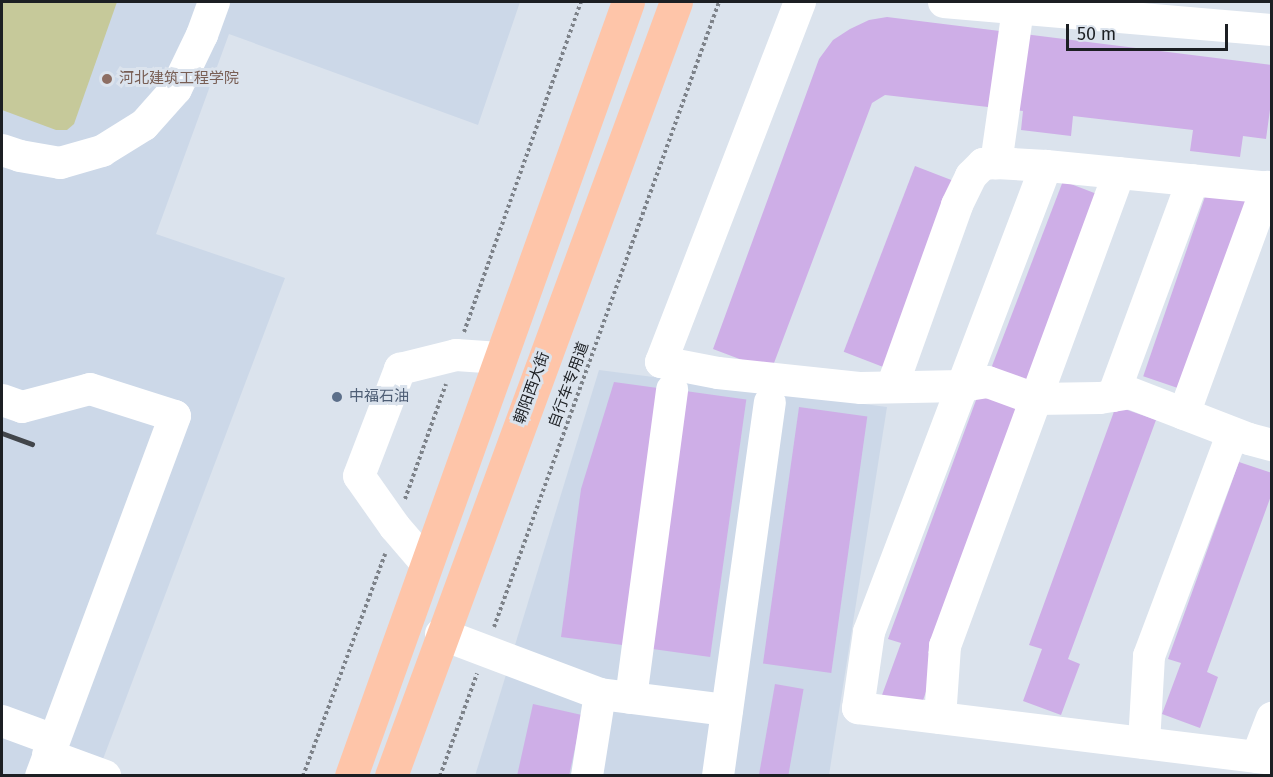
<!DOCTYPE html>
<meta charset="utf-8">
<style>
body{margin:0}
#map{position:relative;width:1273px;height:777px;overflow:hidden;background:#dbe3ed;font-family:"Fira Sans","Noto Sans SC",sans-serif}
div>[style]{position:absolute}
[style*='--x']{left:calc(var(--x)*1px);top:calc(var(--y)*1px);width:calc(var(--w)*1px);rotate:calc(var(--a)*1deg)}
.built>*{inset:0;background:#ccd8e8}
.green>*{inset:0;background:#c6c99a}
.building>*{inset:0;background:#ceaee7;transform-origin:0 0}
.path>*{height:4px;margin-top:-2px;transform-origin:0;background:repeating-linear-gradient(90deg,#7d8289 0 3px,transparent 0 6px)}
.minor>*{height:32px;margin:-16px;padding:0 16px;transform-origin:16px;border-radius:16px;background:#fff}
.major>*{height:33px;margin:-16.5px;padding:0 16.5px;transform-origin:16.5px;border-radius:16.5px;background:#fec5a9}
.rail>*{height:4.5px;margin:-2.25px;padding:0 2.25px;transform-origin:2.25px;border-radius:2.25px;background:#42464b}
.dots>*{width:16px;height:16px;translate:-50% -50%;box-sizing:border-box;border:3px solid #dbe3ed;border-radius:50%}
span{translate:-50% -50%;white-space:nowrap;text-align:center;line-height:1.15;-webkit-text-stroke:6px #dbe3ed;paint-order:stroke}
.education-label{font-size:15px;color:#785e54}
.left{translate:0 -50%;text-align:left}
.street-label{font-size:15px;color:#1c1f23}
.service-label{font-size:15px;color:#4e5e75}
.frame{position:absolute;inset:0;border:3px solid #1c1f23;pointer-events:none}
.scale{position:absolute;left:1066px;top:24px;width:162px;height:27px;box-sizing:border-box;border:3px solid #1c1f23;border-top:0;padding-left:8px;font-size:18px;line-height:21px;white-space:nowrap;color:#1c1f23;-webkit-text-stroke:4px #dbe3ed;paint-order:stroke}
</style>
<div id="map">
<div class="built">
<i style="clip-path:polygon(2px 2px,520px 2px,478px 125px,229px 34px,156px 234px,285px 278px,97px 775px,2px 776px)"></i>
<i style="clip-path:polygon(599px 370px,887px 407px,829px 775px,475px 776px)"></i>
</div>
<div class="green">
<i style="clip-path:polygon(2px 2px,117px 2px,74px 124px,67px 130px,56px 130px,2px 110px)"></i>
</div>
<div class="building">
<i style="clip-path:polygon(887px 17px,1272px 65px,1272px 95px,1266px 139px,1243px 136px,1240px 157px,1190px 151px,1193px 130px,1073px 116px,1071px 136px,1021px 130px,1023px 111px,885px 95px,872px 103px,771px 371px,713px 349px,819px 59px,833px 40px,850px 29px,869px 20px)"></i>
<i style="left:915px;top:166px;width:43px;height:199px;rotate:21deg"></i>
<i style="left:1063px;top:181px;width:42px;height:200px;rotate:21deg"></i>
<i style="left:1208px;top:188px;width:42px;height:199px;rotate:19deg"></i>
<i style="clip-path:polygon(614px 382px,665px 389px,630px 646px,561px 637px,581px 489px)"></i>
<i style="left:678px;top:390px;width:69px;height:260px;rotate:8deg"></i>
<i style="clip-path:polygon(979px 392px,1019px 407px,928px 653px,938px 657px,920px 709px,882px 695px,901px 643px,888px 639px)"></i>
<i style="clip-path:polygon(1116px 406px,1156px 420px,1068px 659px,1080px 664px,1061px 715px,1023px 701px,1042px 649px,1029px 645px)"></i>
<i style="left:799px;top:407px;width:69px;height:259px;rotate:8deg"></i>
<i style="clip-path:polygon(1239px 462px,1272px 473px,1272px 493px,1207px 672px,1218px 677px,1200px 728px,1162px 714px,1181px 663px,1168px 659px)"></i>
<i style="left:775px;top:684px;width:29px;height:93px;rotate:10deg"></i>
<i style="clip-path:polygon(533px 704px,582px 715px,569px 776px,517px 776px)"></i>
</div>
<div class="path">
<i style="--x:464;--y:332;--w:350;--a:-70.5"></i>
<i style="--x:405;--y:499;--w:122;--a:-70.4"></i>
<i style="--x:494;--y:627;--w:664;--a:-70.2"></i>
<i style="--x:303;--y:776;--w:237;--a:-69.7"></i>
<i style="--x:440;--y:776;--w:109;--a:-70.1"></i>
</div>
<div class="minor">
<i style="--x:800;--y:2;--w:386;--a:111.1"></i>
<i style="--x:661;--y:362;--w:58;--a:10.9"></i>
<i style="--x:718;--y:373;--w:144;--a:6"></i>
<i style="--x:861;--y:388;--w:101;--a:-1.1"></i>
<i style="--x:962;--y:386;--w:26;--a:-9"></i>
<i style="--x:988;--y:382;--w:50;--a:19.9"></i>
<i style="--x:1035;--y:399;--w:65;--a:-0.9"></i>
<i style="--x:1100;--y:398;--w:30;--a:-9"></i>
<i style="--x:1130;--y:393;--w:128;--a:21.1"></i>
<i style="--x:1249;--y:439;--w:24;--a:15"></i>
<i style="--x:944;--y:2;--w:329;--a:4.9"></i>
<i style="--x:1019;--y:2;--w:163;--a:98.1"></i>
<i style="--x:996;--y:163;--w:50;--a:3.4"></i>
<i style="--x:2;--y:150;--w:19;--a:18"></i>
<i style="--x:20;--y:156;--w:41;--a:9.9"></i>
<i style="--x:60;--y:163;--w:44;--a:-15.9"></i>
<i style="--x:102;--y:151;--w:49;--a:-31.8"></i>
<i style="--x:144;--y:125;--w:48;--a:-48.4"></i>
<i style="--x:176;--y:89;--w:60;--a:-64.3"></i>
<i style="--x:202;--y:35;--w:35;--a:-70"></i>
<i style="--x:1272;--y:188;--w:227;--a:-174.4"></i>
<i style="--x:1046;--y:166;--w:498;--a:110.8"></i>
<i style="--x:869;--y:632;--w:77;--a:98.2"></i>
<i style="--x:858;--y:708;--w:417;--a:7"></i>
<i style="--x:892;--y:387;--w:193;--a:-70.3"></i>
<i style="--x:957;--y:205;--w:32;--a:-64"></i>
<i style="--x:971;--y:176;--w:17;--a:-45"></i>
<i style="--x:983;--y:164;--w:13;--a:-4"></i>
<i style="--x:1113;--y:396;--w:230;--a:-69.7"></i>
<i style="--x:2;--y:400;--w:21;--a:19"></i>
<i style="--x:22;--y:407;--w:70;--a:-14.8"></i>
<i style="--x:90;--y:389;--w:89;--a:17.6"></i>
<i style="--x:175;--y:416;--w:384;--a:110.4"></i>
<i style="--x:1184;--y:414;--w:242;--a:-69.9"></i>
<i style="--x:426;--y:563;--w:48;--a:-130.7"></i>
<i style="--x:395;--y:527;--w:62;--a:-125.2"></i>
<i style="--x:359;--y:476;--w:115;--a:-69"></i>
<i style="--x:400;--y:369;--w:58;--a:-14"></i>
<i style="--x:456;--y:355;--w:44;--a:3.9"></i>
<i style="--x:441;--y:634;--w:170;--a:20.7"></i>
<i style="--x:600;--y:694;--w:128;--a:7.2"></i>
<i style="--x:631;--y:698;--w:311;--a:-82.4"></i>
<i style="--x:940;--y:718;--w:72;--a:-86"></i>
<i style="--x:945;--y:646;--w:504;--a:-69.8"></i>
<i style="--x:2;--y:721;--w:55;--a:20.1"></i>
<i style="--x:1144;--y:743;--w:87;--a:-86.7"></i>
<i style="--x:1149;--y:656;--w:238;--a:-69.4"></i>
<i style="--x:48;--y:755;--w:61;--a:20.2"></i>
<i style="--x:1257;--y:757;--w:42;--a:-69"></i>
<i style="--x:587;--y:776;--w:83;--a:-81"></i>
<i style="--x:718;--y:776;--w:377;--a:-82.1"></i>
</div>
<div class="major">
<i style="--x:351;--y:776;--w:822;--a:-70.31"></i>
<i style="--x:391;--y:776;--w:825;--a:-69.79"></i>
</div>
<div class="rail">
<i style="--x:2;--y:433;--w:32;--a:20"></i>
</div>
<div class="dots">
<i style="left:107px;top:79px;background:#8d6e63"></i>
<i style="left:337px;top:397px;background:#5c6f8a"></i>
</div>
<div class="education-label">
<span class="left" style="left:119px;top:79px">河北建筑工程学院</span>
</div>
<div class="street-label">
<span style="left:569px;top:385px;rotate:-70deg">自行车专用道</span>
<span style="left:532px;top:388px;rotate:-70deg">朝阳西大街</span>
</div>
<div class="service-label">
<span class="left" style="left:349px;top:397px">中福石油</span>
</div>
<div class="frame"></div>
<div class="scale">50 m</div>
</div>
